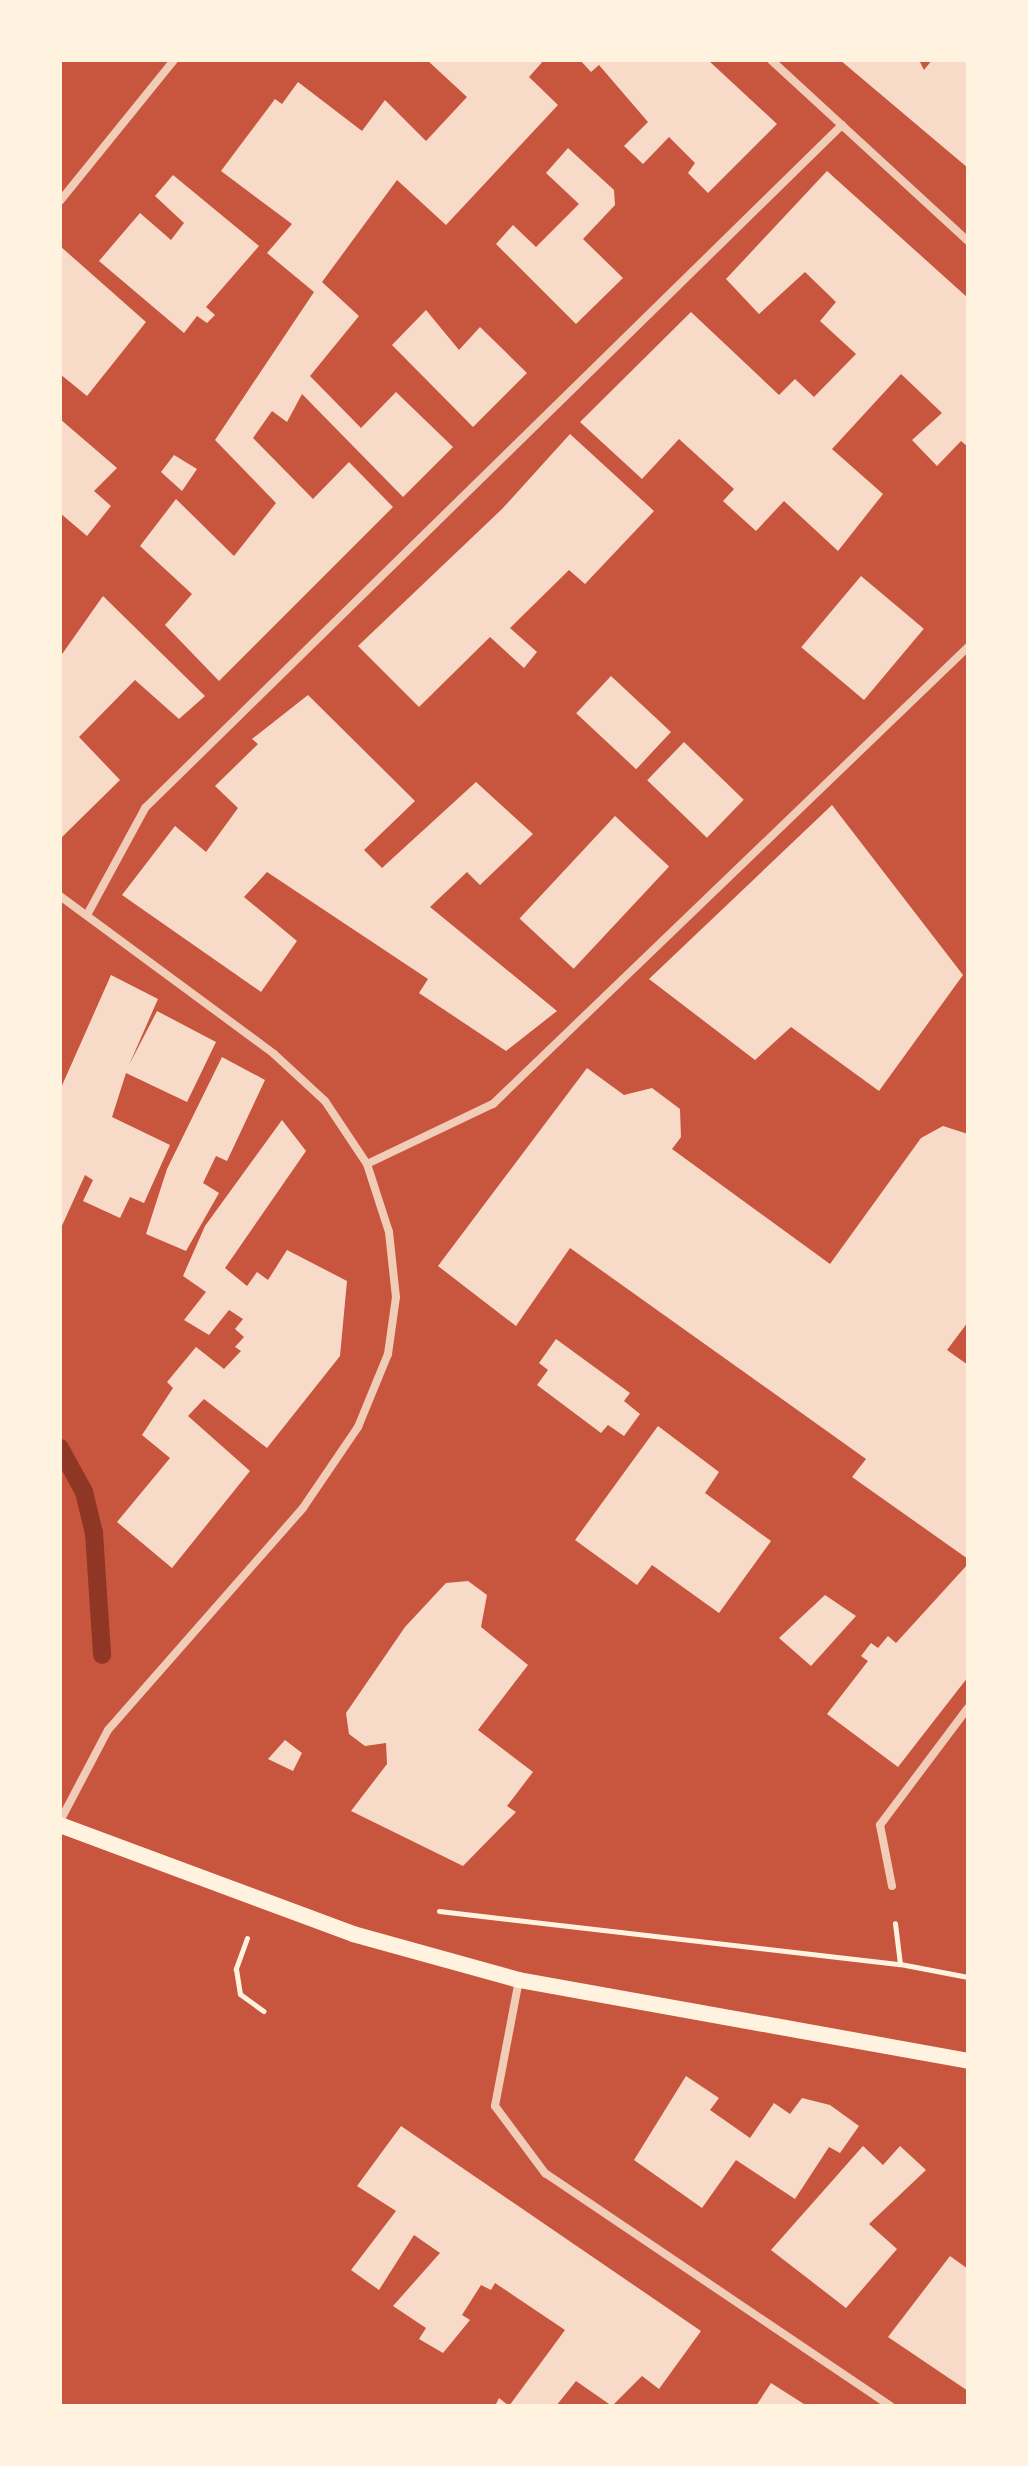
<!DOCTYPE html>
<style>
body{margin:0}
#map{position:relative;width:1028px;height:2466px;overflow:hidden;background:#c8553d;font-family:Rubik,sans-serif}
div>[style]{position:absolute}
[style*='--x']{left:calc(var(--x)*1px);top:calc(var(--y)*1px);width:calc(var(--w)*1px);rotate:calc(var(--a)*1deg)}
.stream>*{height:18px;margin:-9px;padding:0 9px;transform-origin:9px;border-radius:9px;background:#8f3625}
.building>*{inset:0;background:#f7dbc8;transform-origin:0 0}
.path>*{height:5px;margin:-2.5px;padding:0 2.5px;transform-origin:2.5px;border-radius:2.5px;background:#fff3e0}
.minor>*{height:8px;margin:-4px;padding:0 4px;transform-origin:4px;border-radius:4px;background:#f1ccb7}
.secondary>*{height:16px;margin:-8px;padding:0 8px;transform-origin:8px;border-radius:8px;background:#fff3e0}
span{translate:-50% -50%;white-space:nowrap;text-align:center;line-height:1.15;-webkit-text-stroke:8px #fff3e0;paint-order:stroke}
.frame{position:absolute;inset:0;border:62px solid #fff3e0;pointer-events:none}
</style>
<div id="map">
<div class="stream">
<i style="--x:60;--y:1448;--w:50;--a:61.4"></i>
<i style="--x:84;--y:1492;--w:42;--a:76.3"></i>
<i style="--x:94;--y:1533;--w:122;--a:86.2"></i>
</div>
<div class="building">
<i style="clip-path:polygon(427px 60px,544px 60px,529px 77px,558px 105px,446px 225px,397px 180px,322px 282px,359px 316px,310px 376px,361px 428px,396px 392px,453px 447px,403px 497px,302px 394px,287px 422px,272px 411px,253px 438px,313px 499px,349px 462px,393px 507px,219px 681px,165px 625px,192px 594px,140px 546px,176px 499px,234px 556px,276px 503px,215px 440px,314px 292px,267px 253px,292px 224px,221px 171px,275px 99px,282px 104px,298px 82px,362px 131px,385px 100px,426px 141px,467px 97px)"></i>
<i style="clip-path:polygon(580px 60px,708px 60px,777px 124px,708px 193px,688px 173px,695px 163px,669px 137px,643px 164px,624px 146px,648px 122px,599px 65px,591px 72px)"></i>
<i style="clip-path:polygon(840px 60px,919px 60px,924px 70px,932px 60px,968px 60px,968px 168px)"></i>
<i style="clip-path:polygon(568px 148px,614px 190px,615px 205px,583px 239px,623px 278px,576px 324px,496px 244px,513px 225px,536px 247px,579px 204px,546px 173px)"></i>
<i style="clip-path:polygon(827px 171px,968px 298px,968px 447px,961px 441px,937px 466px,912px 440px,942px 413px,901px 374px,832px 449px,883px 494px,838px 551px,784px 501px,756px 531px,723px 501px,734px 489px,679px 439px,642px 479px,580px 422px,691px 312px,779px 395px,795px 379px,814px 397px,856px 354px,820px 321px,836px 302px,805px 272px,759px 314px,726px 279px)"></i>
<i style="clip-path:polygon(173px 175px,259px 246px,206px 307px,215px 315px,207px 323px,197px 316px,184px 333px,99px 261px,140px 213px,171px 240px,184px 223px,155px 196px)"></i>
<i style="clip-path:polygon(60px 246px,146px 322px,87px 396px,60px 374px)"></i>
<i style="clip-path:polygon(426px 310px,459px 350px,480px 327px,527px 373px,473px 427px,392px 345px)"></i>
<i style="clip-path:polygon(60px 419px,117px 468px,94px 491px,111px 506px,87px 536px,60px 513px)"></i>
<i style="clip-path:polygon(570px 434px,654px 511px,585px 584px,569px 570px,510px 628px,537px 652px,524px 668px,490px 637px,419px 707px,358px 646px,502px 509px)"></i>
<i style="clip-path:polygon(174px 455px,197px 469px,182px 491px,161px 472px)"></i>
<i style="left:861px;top:576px;width:82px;height:93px;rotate:40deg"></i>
<i style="clip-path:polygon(103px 596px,205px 696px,179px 719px,135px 680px,79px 737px,120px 780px,60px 839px,60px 657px)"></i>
<i style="left:611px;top:676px;width:82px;height:51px;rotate:43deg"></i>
<i style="clip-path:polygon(308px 695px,415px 801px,364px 850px,382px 868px,476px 782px,533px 834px,480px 885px,467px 872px,430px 907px,557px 1011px,506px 1051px,419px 993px,428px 979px,267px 872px,244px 897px,297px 941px,261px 992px,122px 895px,175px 826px,206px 852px,238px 808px,215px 786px,258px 744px,252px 739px)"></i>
<i style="left:684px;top:742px;width:83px;height:53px;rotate:44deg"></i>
<i style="clip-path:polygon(832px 805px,963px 975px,879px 1091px,791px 1027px,755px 1060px,649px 979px)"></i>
<i style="left:615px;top:816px;width:74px;height:140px;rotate:43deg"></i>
<i style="clip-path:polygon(111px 975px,158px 999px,129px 1065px,157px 1011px,216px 1042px,187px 1102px,126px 1073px,112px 1117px,170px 1145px,144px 1203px,130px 1197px,120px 1218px,83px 1201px,93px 1180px,85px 1175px,60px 1230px,60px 1090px)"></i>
<i style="clip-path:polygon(222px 1057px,265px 1080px,227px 1161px,216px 1156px,203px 1183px,219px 1193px,186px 1251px,146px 1234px,167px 1169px)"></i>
<i style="clip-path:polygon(587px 1068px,624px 1095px,652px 1088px,680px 1109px,681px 1137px,672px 1149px,830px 1264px,921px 1138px,943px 1126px,968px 1134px,968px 1322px,947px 1350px,968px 1365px,968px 1559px,852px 1477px,866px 1459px,570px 1248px,516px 1326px,438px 1266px)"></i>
<i style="clip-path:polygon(282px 1120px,306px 1151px,225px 1268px,247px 1286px,257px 1272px,268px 1280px,287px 1250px,347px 1281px,340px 1356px,267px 1448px,204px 1399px,188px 1416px,250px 1471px,172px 1568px,117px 1522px,170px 1458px,142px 1435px,173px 1388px,167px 1382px,196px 1347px,224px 1369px,241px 1351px,235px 1347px,244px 1337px,235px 1329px,243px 1319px,229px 1310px,209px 1335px,184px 1320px,206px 1292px,183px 1276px,205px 1226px)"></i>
<i style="clip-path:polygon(556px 1339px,630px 1393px,624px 1401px,640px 1414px,624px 1436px,608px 1425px,601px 1433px,537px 1385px,548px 1370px,539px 1363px)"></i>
<i style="clip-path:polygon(658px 1426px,719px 1472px,705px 1493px,771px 1541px,719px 1613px,652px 1565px,637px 1585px,575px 1540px)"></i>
<i style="clip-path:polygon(968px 1564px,968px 1677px,898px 1767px,827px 1714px,868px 1661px,861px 1656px,871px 1643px,878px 1648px,888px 1636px,896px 1643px)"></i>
<i style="clip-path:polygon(468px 1581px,487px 1595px,481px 1627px,528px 1665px,478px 1730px,533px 1772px,507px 1806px,516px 1812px,463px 1866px,351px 1811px,387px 1764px,386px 1743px,365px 1746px,349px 1734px,346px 1713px,405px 1627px,446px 1583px)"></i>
<i style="clip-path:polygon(825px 1595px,856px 1616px,811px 1666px,779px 1638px)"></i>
<i style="clip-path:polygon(285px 1740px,302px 1753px,293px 1771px,268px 1759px)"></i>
<i style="clip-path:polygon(686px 2076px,719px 2098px,710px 2110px,750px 2138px,774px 2103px,790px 2114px,802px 2098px,830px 2105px,859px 2126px,840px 2153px,829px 2147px,795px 2199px,736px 2160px,702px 2208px,634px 2160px)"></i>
<i style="clip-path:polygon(401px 2126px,701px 2331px,659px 2389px,642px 2376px,612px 2406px,576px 2381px,556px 2406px,495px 2406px,499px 2398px,509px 2406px,565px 2330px,495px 2283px,491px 2290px,481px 2285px,462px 2315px,470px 2320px,443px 2353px,419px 2339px,426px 2328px,393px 2306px,440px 2253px,414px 2235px,379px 2290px,351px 2270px,396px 2211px,357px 2186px)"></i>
<i style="clip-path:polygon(863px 2146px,883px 2165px,900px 2146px,926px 2170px,869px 2224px,897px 2249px,846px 2308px,771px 2250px)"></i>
<i style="clip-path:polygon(950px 2256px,968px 2269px,968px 2391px,888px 2337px)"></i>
<i style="clip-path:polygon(771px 2383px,807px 2406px,756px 2406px)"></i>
</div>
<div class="path">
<i style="--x:439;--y:1911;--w:464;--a:6.6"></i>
<i style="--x:900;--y:1964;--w:41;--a:-97"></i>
<i style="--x:247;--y:1938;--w:33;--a:110"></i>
<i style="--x:236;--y:1969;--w:25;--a:81"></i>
<i style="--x:240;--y:1994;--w:29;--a:36"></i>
<i style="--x:900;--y:1964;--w:69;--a:10.8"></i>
</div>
<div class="minor">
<i style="--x:771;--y:60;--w:268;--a:42.6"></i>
<i style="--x:60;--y:201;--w:181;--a:-51"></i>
<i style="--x:60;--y:896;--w:266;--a:36.4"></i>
<i style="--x:274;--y:1054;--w:69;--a:42.7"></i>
<i style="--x:325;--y:1101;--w:76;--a:56.3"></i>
<i style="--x:367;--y:1164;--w:71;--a:72.1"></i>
<i style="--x:389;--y:1232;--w:65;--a:83.9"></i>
<i style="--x:396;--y:1297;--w:58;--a:98"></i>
<i style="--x:388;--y:1354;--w:79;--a:112.3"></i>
<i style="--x:358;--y:1427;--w:98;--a:124.2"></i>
<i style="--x:303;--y:1508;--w:295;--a:131.3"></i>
<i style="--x:108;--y:1730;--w:103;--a:117.8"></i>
<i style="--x:87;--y:915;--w:122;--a:-61.5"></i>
<i style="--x:145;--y:808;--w:976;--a:-44.42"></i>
<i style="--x:367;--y:1164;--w:140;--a:-25.5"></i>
<i style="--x:493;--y:1104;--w:659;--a:-43.89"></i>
<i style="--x:892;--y:1886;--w:62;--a:-101.1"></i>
<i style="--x:880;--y:1825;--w:146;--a:-53.1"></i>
<i style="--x:519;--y:1980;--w:128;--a:100.8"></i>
<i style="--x:495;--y:2106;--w:84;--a:53.3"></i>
<i style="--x:545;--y:2173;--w:417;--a:34"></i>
</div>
<div class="secondary">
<i style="--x:60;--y:1825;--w:313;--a:20.4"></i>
<i style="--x:353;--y:1934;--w:172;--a:15.5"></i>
<i style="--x:519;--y:1980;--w:456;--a:10.2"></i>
</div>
<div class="frame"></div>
</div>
